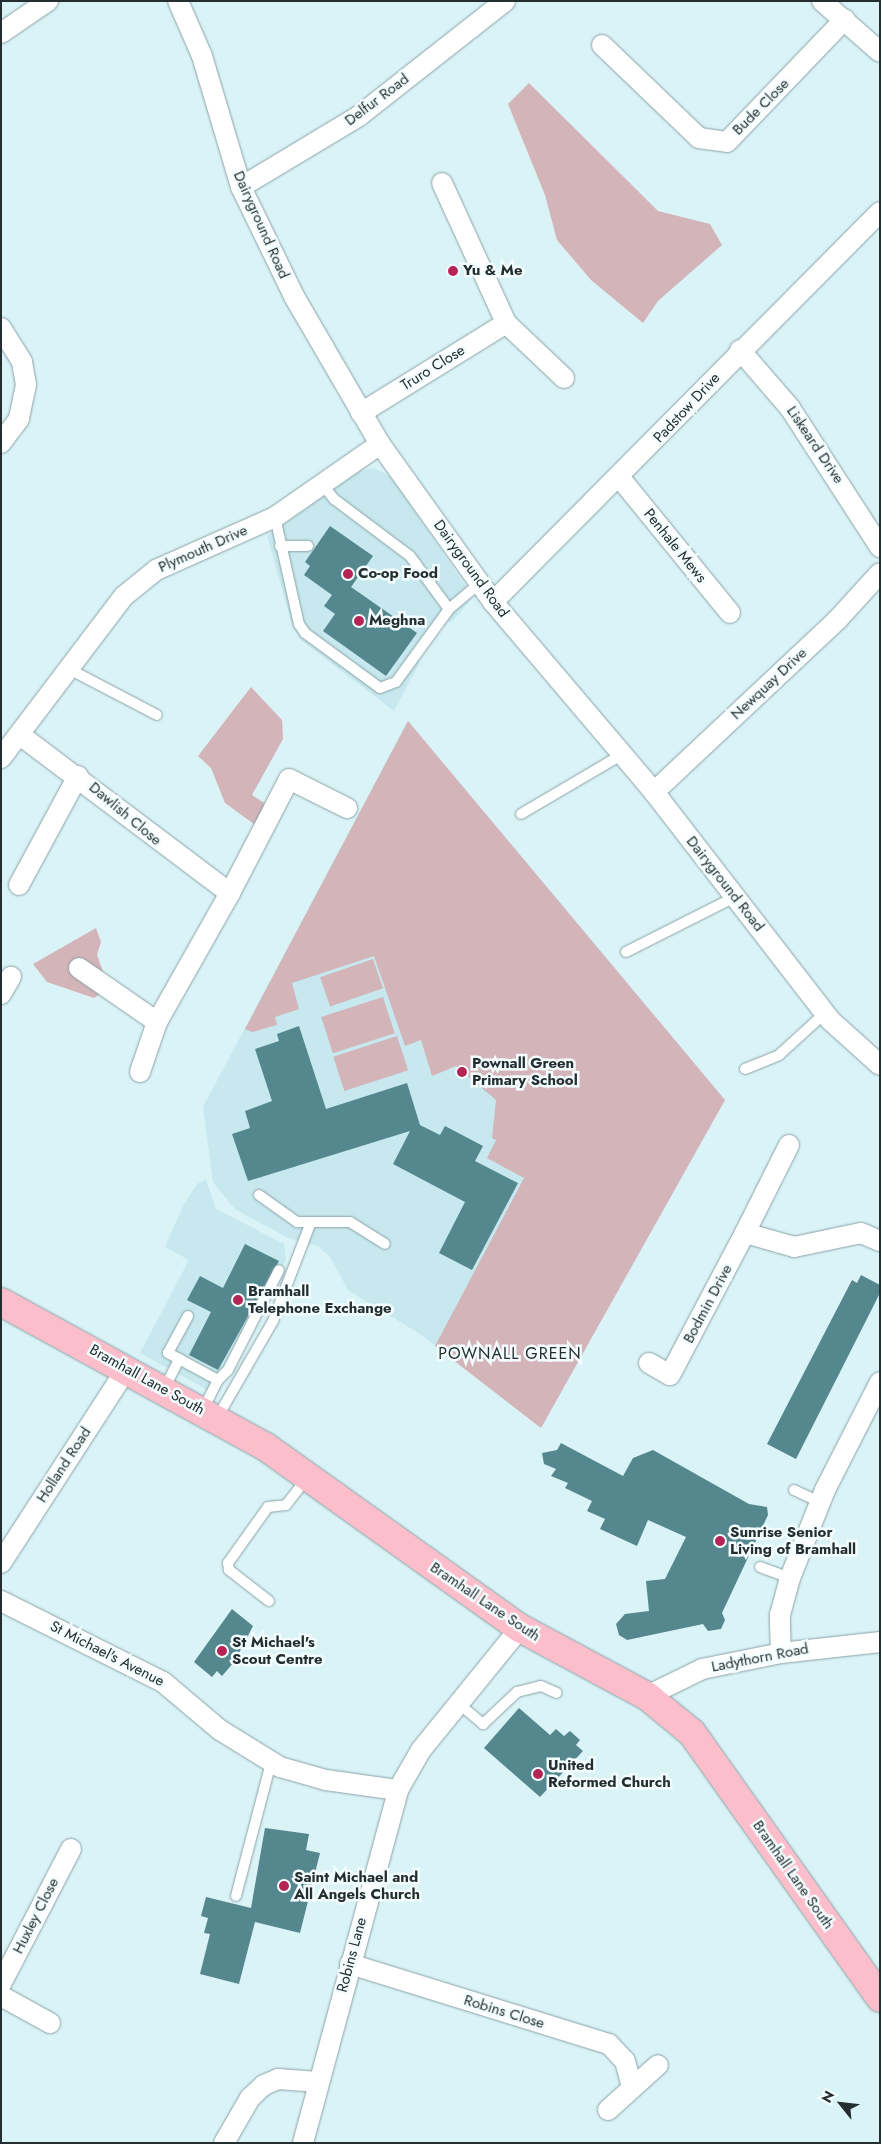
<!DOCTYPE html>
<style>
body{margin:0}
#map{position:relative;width:881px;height:2144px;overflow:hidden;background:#daf3f7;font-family:Jost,sans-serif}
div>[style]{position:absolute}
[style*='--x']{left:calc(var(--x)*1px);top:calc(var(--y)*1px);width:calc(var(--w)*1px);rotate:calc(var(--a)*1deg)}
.built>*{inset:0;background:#c6e8ee}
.green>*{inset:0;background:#d3b4b9;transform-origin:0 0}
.building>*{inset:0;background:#55878f}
.roads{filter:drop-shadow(0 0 1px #8aa2a5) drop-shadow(0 0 1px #8aa2a5)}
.lane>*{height:10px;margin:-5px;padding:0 5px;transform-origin:5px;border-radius:5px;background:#fff}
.street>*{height:20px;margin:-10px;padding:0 10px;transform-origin:10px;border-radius:10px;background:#fff}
.primary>*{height:28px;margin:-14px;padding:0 14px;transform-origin:14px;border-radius:14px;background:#fbbeca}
.dots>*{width:14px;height:14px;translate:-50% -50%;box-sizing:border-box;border:2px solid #f3fdfe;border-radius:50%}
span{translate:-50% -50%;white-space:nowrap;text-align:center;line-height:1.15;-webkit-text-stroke:5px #f3fdfe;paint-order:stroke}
.street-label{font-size:15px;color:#242d2f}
.poi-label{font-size:15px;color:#242d2f;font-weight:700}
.left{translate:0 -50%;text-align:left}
.neighbourhood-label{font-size:16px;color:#242d2f;letter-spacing:1px}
.frame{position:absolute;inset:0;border:2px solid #242d2f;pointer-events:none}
.north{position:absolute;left:816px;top:2079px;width:50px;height:50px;-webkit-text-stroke:4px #f3fdfe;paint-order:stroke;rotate:299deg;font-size:14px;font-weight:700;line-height:20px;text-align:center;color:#242d2f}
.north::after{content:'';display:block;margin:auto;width:18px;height:22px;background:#242d2f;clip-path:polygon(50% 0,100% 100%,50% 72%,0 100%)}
</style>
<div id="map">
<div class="built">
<i style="clip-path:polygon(374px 468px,391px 477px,473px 597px,451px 623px,447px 621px,417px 660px,420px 662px,394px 711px,301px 640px,293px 628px,267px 536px,359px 471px)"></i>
<i style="clip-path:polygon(408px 721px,725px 1100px,541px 1428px,420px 1334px,348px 1290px,330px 1257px,318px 1246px,288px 1238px,235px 1209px,213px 1182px,203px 1107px)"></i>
<i style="clip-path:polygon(206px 1180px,216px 1209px,284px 1244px,286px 1260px,217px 1395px,140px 1353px,189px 1260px,165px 1247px,183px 1206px,197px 1184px)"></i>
</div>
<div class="green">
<i style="clip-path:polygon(529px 83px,658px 211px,710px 224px,722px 245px,658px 301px,643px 323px,591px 280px,557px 240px,545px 195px,508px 104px)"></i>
<i style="clip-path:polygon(251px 687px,282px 720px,283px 739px,252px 795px,273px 809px,262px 830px,225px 803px,211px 768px,198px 756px)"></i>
<i style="clip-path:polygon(408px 721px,725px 1100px,541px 1428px,435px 1346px,524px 1178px,487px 1158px,496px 1140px,492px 1138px,496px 1100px,456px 1066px,432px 1076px,421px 1040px,405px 1046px,374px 956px,292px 983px,299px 1009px,275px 1017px,277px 1025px,252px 1032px,245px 1029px)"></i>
<i style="clip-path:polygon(96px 928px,101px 942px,97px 955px,109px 988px,94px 998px,47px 982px,33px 964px)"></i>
<i style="left:373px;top:959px;width:31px;height:56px;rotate:71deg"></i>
<i style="left:383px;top:997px;width:38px;height:65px;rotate:72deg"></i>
<i style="left:397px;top:1036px;width:36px;height:67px;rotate:72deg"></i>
</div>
<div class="building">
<i style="clip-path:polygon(330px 526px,373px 556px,351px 587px,417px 633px,386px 676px,323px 631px,335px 614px,324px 606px,332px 595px,304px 575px,310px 566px,305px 562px)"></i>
<i style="clip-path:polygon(299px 1026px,326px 1109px,407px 1083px,420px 1125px,440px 1135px,445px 1126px,483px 1146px,475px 1161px,518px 1183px,472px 1270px,439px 1253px,465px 1202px,393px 1164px,410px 1131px,248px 1181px,232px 1134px,250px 1128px,245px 1111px,272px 1101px,255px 1049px,279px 1041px,277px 1034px)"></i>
<i style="clip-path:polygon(245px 1244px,279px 1261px,218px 1370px,189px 1355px,211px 1312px,187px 1300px,200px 1276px,223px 1288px)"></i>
<i style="clip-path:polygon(861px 1275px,880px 1285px,880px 1293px,796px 1459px,767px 1444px,852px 1280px,857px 1283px)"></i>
<i style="clip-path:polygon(561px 1443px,623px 1476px,633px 1458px,653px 1450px,749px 1504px,767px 1507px,768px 1515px,722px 1613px,725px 1620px,721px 1629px,708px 1631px,703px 1624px,627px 1640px,619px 1635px,616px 1624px,625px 1614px,649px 1611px,646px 1581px,665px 1579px,686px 1537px,648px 1520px,637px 1546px,600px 1529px,605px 1519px,587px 1511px,592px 1501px,565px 1488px,568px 1483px,551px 1476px,556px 1469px,544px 1464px,542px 1453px,557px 1450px)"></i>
<i style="clip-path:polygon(232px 1609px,253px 1626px,235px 1661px,222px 1676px,217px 1671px,212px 1677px,194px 1662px)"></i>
<i style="clip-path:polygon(519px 1708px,550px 1735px,556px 1729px,564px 1736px,570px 1731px,580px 1740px,576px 1745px,583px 1751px,540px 1797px,484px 1748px)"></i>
<i style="clip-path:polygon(265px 1828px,309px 1834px,306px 1850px,320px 1853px,300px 1933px,255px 1922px,239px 1984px,200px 1974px,210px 1934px,204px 1933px,208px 1918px,201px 1916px,206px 1897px,251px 1908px)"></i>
</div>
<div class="roads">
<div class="lane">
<i style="--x:323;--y:485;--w:18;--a:52"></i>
<i style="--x:334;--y:499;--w:95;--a:36.9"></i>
<i style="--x:410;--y:556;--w:66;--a:53.7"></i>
<i style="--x:449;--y:609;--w:39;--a:-40"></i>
<i style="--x:275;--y:517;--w:110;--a:77.4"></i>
<i style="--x:299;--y:624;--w:11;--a:56"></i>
<i style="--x:305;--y:633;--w:93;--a:36.3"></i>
<i style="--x:380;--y:688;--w:17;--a:-21"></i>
<i style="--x:396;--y:682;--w:90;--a:-54"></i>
<i style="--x:280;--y:546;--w:28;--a:0"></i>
<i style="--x:69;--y:669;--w:99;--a:27.6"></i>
<i style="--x:521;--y:814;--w:118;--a:-30.5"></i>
<i style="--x:626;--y:952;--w:122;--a:-26.8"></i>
<i style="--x:745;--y:1069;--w:37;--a:-22"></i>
<i style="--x:779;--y:1055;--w:62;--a:-42.4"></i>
<i style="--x:259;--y:1195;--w:47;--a:35.4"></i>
<i style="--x:297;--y:1222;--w:53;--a:0"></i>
<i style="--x:350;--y:1222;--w:41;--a:32.2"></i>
<i style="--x:188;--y:1316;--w:42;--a:118.4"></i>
<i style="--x:168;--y:1353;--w:57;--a:28.4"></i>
<i style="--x:218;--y:1380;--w:34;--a:117"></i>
<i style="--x:218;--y:1380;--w:14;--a:-45"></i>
<i style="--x:228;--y:1370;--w:112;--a:-63"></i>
<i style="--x:164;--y:1389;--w:34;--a:-63"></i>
<i style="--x:217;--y:1418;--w:112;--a:-60"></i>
<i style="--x:273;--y:1321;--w:106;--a:-69"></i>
<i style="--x:794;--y:1490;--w:29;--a:25"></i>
<i style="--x:760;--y:1567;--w:32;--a:20"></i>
<i style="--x:269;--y:1601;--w:51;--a:-142.2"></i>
<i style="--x:229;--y:1570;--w:7;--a:-98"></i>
<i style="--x:228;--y:1563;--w:69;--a:-54.5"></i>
<i style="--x:268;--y:1507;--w:18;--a:-6"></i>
<i style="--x:286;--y:1505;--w:34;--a:-52"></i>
<i style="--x:458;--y:1703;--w:33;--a:40"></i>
<i style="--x:483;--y:1724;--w:47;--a:-43.3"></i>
<i style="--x:517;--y:1692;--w:25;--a:-14"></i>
<i style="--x:541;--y:1686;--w:17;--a:24"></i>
<i style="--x:236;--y:1896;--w:138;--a:-75.3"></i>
</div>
<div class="street">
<i style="--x:178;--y:1;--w:60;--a:66.4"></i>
<i style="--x:202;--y:56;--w:137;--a:73.4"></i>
<i style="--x:241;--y:187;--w:123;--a:64.1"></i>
<i style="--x:295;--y:298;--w:169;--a:59.8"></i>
<i style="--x:380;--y:444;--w:194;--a:54.4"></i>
<i style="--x:493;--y:602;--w:249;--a:49.7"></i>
<i style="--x:654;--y:792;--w:288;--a:52.3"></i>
<i style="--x:830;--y:1020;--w:67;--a:42"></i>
<i style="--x:822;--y:1;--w:77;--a:41.3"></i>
<i style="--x:1;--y:33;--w:57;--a:-34.2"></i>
<i style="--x:602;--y:45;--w:134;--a:43.8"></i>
<i style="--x:699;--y:138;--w:28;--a:8"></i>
<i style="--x:727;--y:142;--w:170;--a:-46.2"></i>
<i style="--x:442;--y:183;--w:154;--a:65.4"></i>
<i style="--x:506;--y:323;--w:80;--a:43.5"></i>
<i style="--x:241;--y:187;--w:138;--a:-31"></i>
<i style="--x:359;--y:116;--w:186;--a:-38.2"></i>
<i style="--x:1;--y:328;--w:40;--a:58"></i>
<i style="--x:22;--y:362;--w:23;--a:80"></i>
<i style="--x:26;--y:385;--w:35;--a:102"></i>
<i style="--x:19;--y:419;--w:30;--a:127"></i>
<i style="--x:740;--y:350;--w:77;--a:49.2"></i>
<i style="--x:790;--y:408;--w:166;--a:57.1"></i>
<i style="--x:361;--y:413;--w:171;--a:-31.8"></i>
<i style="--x:620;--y:478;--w:174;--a:50.8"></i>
<i style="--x:493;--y:602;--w:549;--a:-45.22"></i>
<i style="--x:20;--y:735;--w:263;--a:37"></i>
<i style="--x:230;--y:893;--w:128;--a:-62.6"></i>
<i style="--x:289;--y:779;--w:65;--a:26.6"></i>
<i style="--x:1;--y:758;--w:203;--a:-52.8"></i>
<i style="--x:124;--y:596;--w:41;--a:-39.1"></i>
<i style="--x:156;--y:570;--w:130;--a:-24"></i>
<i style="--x:275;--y:517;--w:128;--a:-34.8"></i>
<i style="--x:654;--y:792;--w:253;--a:-43.2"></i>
<i style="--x:838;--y:619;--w:62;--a:-47.6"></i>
<i style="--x:19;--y:885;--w:124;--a:-61.6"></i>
<i style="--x:79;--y:968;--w:95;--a:34.7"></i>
<i style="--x:1;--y:994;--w:20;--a:-60"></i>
<i style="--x:140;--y:1072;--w:53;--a:-71.2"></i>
<i style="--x:157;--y:1022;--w:148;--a:-60.5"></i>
<i style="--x:789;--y:1145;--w:98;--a:116.6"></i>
<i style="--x:745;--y:1233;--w:51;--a:15.9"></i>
<i style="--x:794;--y:1247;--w:68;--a:-11.8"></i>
<i style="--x:861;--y:1233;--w:21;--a:23"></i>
<i style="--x:649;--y:1363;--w:24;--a:30"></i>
<i style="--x:670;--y:1375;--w:161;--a:-62.2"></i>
<i style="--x:1;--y:1563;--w:232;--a:-57.1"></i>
<i style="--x:1;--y:1601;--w:181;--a:26.6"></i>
<i style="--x:163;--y:1682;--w:75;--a:40.1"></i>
<i style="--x:220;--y:1730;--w:70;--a:31.7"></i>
<i style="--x:280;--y:1767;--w:48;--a:15.8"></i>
<i style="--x:326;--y:1780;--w:73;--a:7.9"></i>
<i style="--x:781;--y:1653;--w:38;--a:-92"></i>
<i style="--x:780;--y:1615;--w:38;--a:-75"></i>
<i style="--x:790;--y:1578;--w:95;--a:-68.3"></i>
<i style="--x:825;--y:1490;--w:121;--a:-63"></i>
<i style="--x:647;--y:1696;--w:61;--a:-26.1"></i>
<i style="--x:702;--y:1669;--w:81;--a:-11.4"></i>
<i style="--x:781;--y:1653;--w:100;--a:-6.3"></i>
<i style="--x:350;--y:1964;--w:271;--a:17.2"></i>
<i style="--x:609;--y:2044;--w:23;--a:47"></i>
<i style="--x:625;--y:2061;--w:28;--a:75"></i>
<i style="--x:1;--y:1984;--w:152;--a:-62.6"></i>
<i style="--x:1;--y:1996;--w:56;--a:28.9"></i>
<i style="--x:608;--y:2110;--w:67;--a:-42"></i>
<i style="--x:224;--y:2143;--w:52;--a:-60"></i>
<i style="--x:250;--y:2098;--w:19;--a:-43"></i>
<i style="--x:264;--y:2085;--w:15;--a:-23"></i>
<i style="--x:278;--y:2079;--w:40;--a:4.3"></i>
<i style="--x:303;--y:2143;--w:366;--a:-74.9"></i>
<i style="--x:398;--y:1790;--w:46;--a:-60.1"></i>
<i style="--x:421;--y:1750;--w:157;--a:-50.9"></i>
</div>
<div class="primary">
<i style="--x:1;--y:1302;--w:302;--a:28.7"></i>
<i style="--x:266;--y:1447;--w:312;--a:35.5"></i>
<i style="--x:520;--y:1628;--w:144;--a:28.2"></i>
<i style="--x:647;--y:1696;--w:58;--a:39.4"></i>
<i style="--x:692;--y:1733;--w:325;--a:54.6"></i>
</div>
</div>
<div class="dots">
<i style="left:453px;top:271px;background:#b42555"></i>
<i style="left:348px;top:574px;background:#b42555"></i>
<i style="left:359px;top:621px;background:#b42555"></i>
<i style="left:462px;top:1072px;background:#b42555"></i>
<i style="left:238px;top:1300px;background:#b42555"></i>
<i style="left:720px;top:1541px;background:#b42555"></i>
<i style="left:222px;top:1651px;background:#b42555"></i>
<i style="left:538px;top:1774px;background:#b42555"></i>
<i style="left:284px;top:1886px;background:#b42555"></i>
</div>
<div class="street-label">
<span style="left:377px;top:100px;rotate:-37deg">Delfur Road</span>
<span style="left:761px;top:107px;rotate:-45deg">Bude Close</span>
<span style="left:261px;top:225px;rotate:66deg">Dairyground Road</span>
<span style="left:433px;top:368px;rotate:-32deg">Truro Close</span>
<span style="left:687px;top:408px;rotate:-47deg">Padstow Drive</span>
<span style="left:815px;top:445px;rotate:56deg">Liskeard Drive</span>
<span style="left:675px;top:546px;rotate:51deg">Penhale Mews</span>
<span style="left:203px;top:549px;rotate:-24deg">Plymouth Drive</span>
<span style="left:471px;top:569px;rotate:54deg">Dairyground Road</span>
<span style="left:769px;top:684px;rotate:-43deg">Newquay Drive</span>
<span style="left:125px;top:814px;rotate:40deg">Dawlish Close</span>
<span style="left:725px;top:884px;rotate:52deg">Dairyground Road</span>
<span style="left:708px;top:1304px;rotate:-62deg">Bodmin Drive</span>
<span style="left:147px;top:1380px;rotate:29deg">Bramhall Lane South</span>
<span style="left:64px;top:1465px;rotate:-57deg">Holland Road</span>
<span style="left:485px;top:1602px;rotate:34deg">Bramhall Lane South</span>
<span style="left:107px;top:1654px;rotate:27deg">St Michael's Avenue</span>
<span style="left:760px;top:1658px;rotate:-11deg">Ladythorn Road</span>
<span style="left:793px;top:1875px;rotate:55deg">Bramhall Lane South</span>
<span style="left:36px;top:1916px;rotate:-63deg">Huxley Close</span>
<span style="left:352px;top:1955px;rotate:-75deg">Robins Lane</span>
<span style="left:504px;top:2012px;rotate:17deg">Robins Close</span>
</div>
<div class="poi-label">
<span class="left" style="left:463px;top:271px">Yu &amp; Me</span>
<span class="left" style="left:358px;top:574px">Co-op Food</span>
<span class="left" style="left:369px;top:621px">Meghna</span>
<span class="left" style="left:472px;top:1072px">Pownall Green<br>Primary School</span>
<span class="left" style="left:248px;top:1300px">Bramhall<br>Telephone Exchange</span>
<span class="left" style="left:730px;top:1541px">Sunrise Senior<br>Living of Bramhall</span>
<span class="left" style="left:232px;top:1651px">St Michael's<br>Scout Centre</span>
<span class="left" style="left:548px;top:1774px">United<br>Reformed Church</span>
<span class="left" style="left:294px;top:1886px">Saint Michael and<br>All Angels Church</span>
</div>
<div class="neighbourhood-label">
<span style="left:510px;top:1354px">POWNALL GREEN</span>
</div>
<div class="frame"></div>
<div class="north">N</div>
</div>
